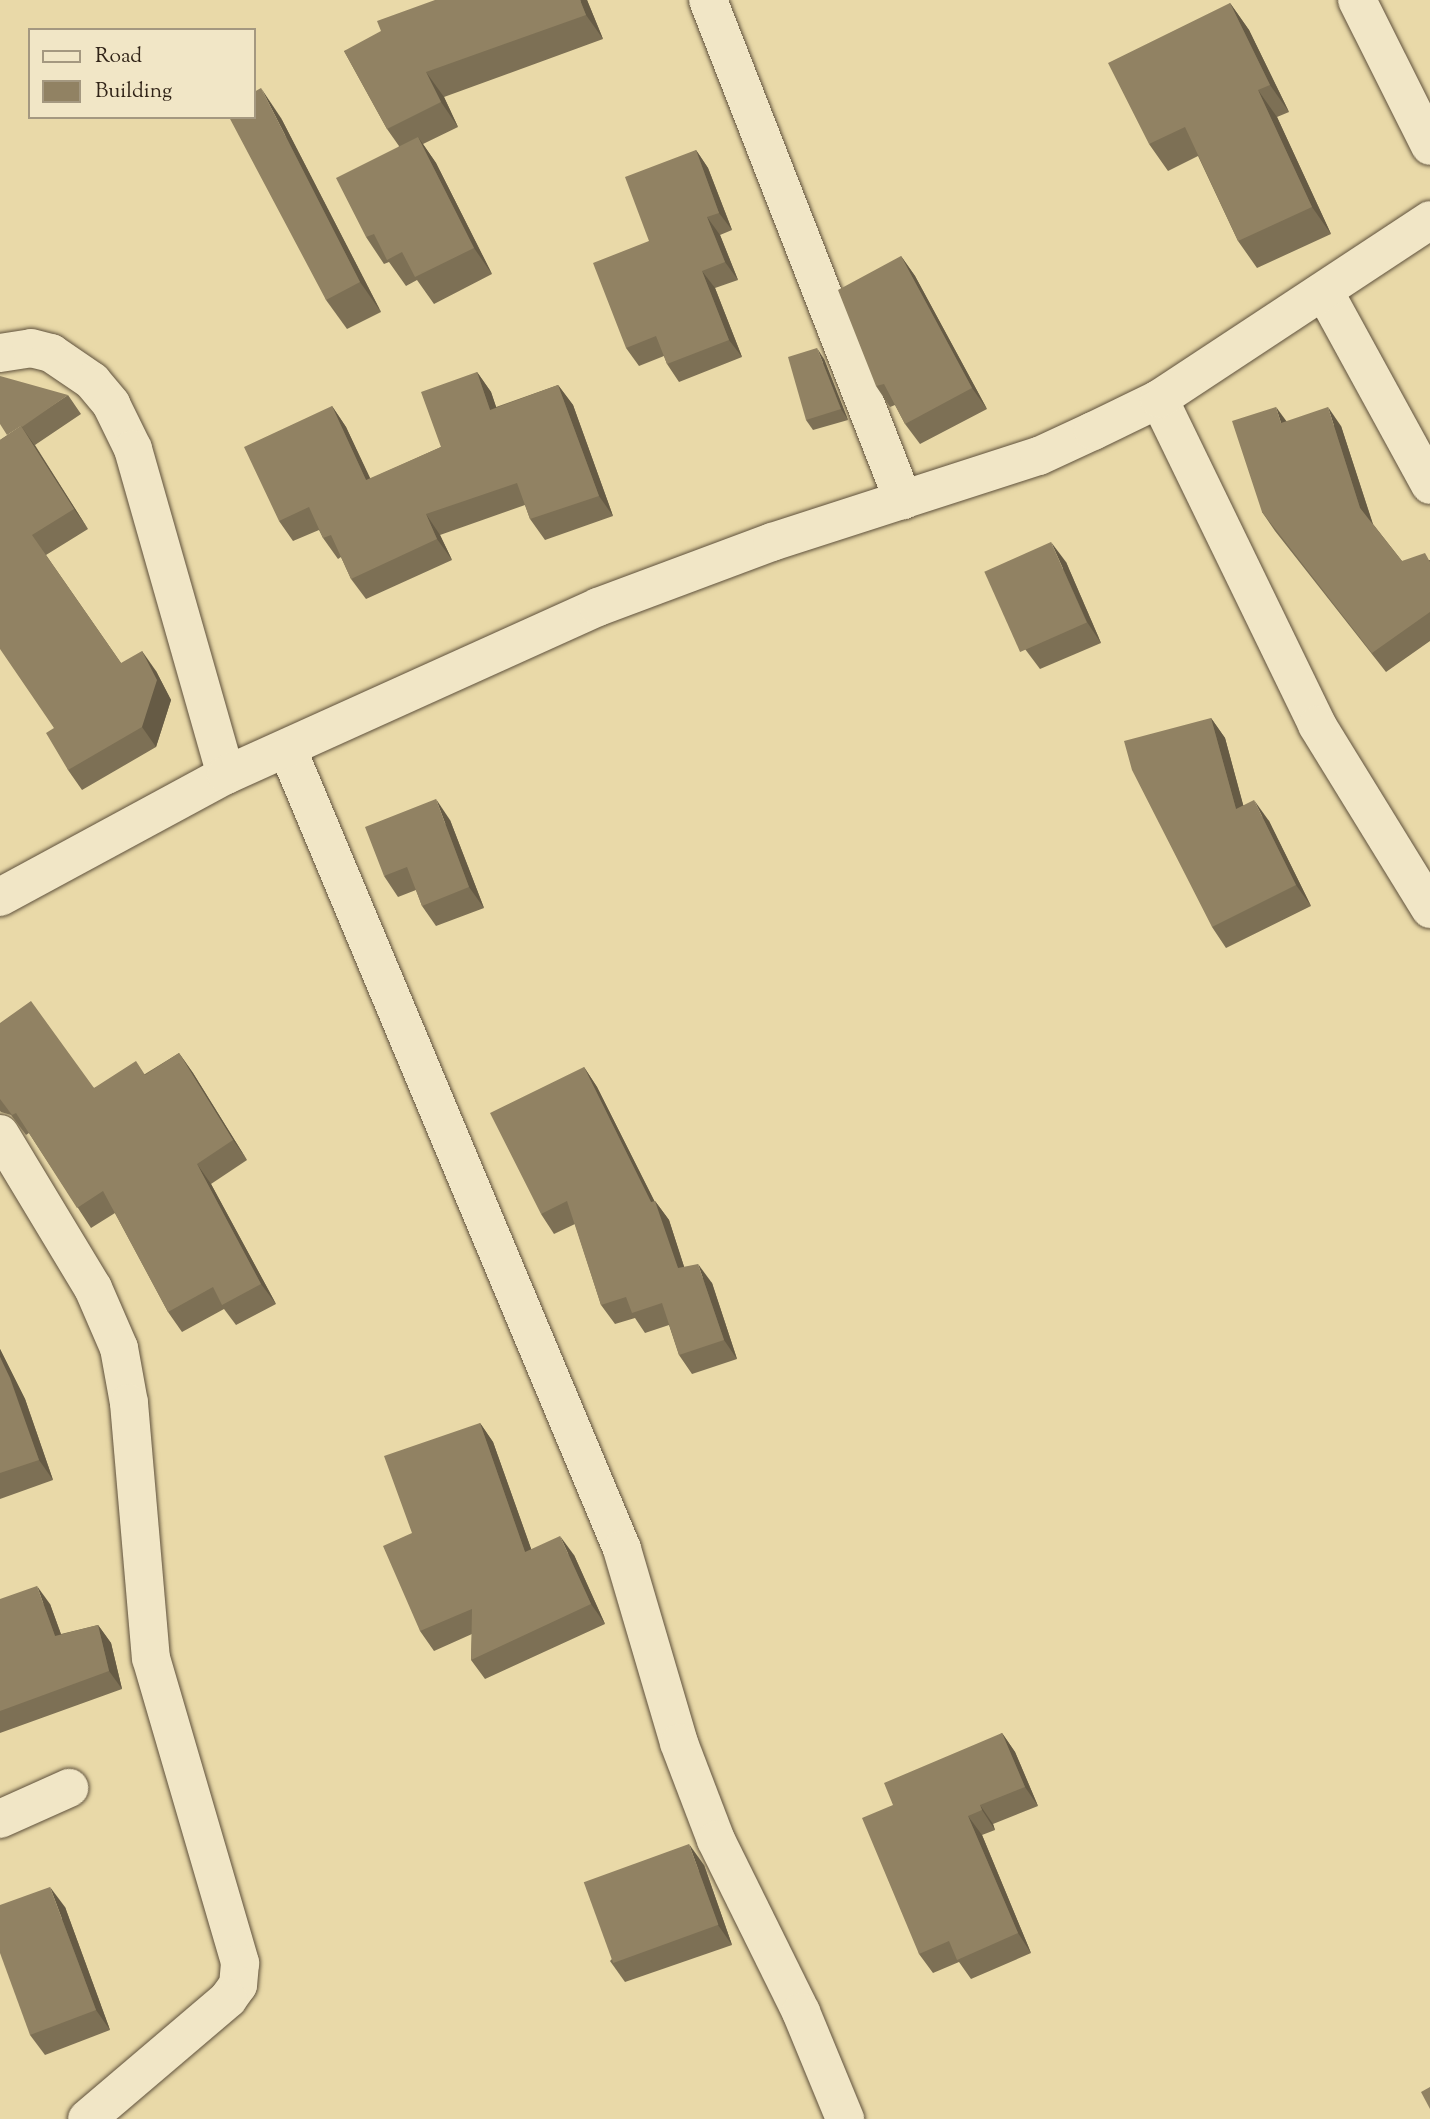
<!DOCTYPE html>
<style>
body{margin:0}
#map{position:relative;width:1430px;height:2119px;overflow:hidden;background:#e9d9a8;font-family:"Sorts Mill Goudy",serif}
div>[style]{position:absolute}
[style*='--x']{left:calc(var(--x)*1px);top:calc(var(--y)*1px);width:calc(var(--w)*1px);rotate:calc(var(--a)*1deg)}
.roads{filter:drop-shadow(0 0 2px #5f513c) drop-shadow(0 0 2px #5f513c)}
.street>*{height:38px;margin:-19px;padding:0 19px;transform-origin:19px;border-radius:19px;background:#f1e6c6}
.wall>*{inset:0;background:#7d7055}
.shaded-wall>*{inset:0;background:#665b45}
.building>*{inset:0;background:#918263;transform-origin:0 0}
span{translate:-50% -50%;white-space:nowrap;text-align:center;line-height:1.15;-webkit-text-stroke:5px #f1e6c6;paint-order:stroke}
.legend{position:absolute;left:28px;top:28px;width:228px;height:91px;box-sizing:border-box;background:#f1e6c6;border:2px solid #a49880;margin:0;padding:9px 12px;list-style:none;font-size:21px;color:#312418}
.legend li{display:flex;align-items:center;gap:14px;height:35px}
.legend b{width:35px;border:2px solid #a49880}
</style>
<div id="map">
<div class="roads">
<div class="street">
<i style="--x:708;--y:0;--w:537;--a:68.69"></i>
<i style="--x:1357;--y:0;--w:163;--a:63.4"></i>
<i style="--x:1324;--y:291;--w:221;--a:61.3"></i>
<i style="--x:0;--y:353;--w:31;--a:-9"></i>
<i style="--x:31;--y:348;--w:21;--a:14"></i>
<i style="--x:51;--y:353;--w:50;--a:34.3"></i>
<i style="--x:92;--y:381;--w:30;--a:50"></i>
<i style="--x:111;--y:404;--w:50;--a:63.9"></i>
<i style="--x:133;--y:449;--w:339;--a:74.1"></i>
<i style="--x:1159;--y:399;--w:362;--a:64.1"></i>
<i style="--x:1317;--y:725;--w:216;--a:58.4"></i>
<i style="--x:287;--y:748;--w:868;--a:67.3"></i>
<i style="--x:622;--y:1549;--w:202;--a:73.6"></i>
<i style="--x:679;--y:1743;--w:104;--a:69.1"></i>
<i style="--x:716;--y:1840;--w:192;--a:63.7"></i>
<i style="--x:801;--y:2012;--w:116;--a:67.6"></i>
<i style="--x:0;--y:897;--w:257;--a:-28.4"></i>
<i style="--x:226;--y:775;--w:408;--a:-24.3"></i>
<i style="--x:598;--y:607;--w:186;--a:-20.5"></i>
<i style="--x:772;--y:542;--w:281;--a:-17.9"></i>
<i style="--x:1039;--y:456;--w:60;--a:-24.8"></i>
<i style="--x:1093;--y:431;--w:73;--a:-25.9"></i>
<i style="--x:1159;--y:399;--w:325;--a:-33.4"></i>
<i style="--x:0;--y:1134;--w:180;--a:58.9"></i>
<i style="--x:93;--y:1288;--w:65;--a:66.6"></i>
<i style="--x:119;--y:1348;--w:56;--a:79.7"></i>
<i style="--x:129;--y:1403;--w:256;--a:85.1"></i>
<i style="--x:151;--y:1658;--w:318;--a:73.7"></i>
<i style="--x:240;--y:1963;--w:22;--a:95"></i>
<i style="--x:238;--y:1985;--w:17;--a:126"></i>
<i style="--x:228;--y:1999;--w:185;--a:139.6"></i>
<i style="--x:0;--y:1819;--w:76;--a:-24.2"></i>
</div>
</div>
<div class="wall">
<i style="clip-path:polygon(587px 0,603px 39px,444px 97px,458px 127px,423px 144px,436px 163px,492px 274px,434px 304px,417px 280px,406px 286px,389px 262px,384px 264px,366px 237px,399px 146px,387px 129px,344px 51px)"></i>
<i style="clip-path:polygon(1230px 3px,1249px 30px,1289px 112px,1277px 117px,1331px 234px,1257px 268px,1238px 241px,1198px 156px,1168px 171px,1149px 144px)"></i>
<i style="clip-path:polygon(281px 118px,381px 312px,347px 329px,326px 300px)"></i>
<i style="clip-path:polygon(696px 150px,708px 168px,732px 230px,720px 235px,738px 280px,715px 288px,742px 357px,679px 382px,667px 364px,664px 356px,639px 366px,626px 348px,649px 241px)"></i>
<i style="clip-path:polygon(901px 256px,915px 276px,987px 409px,920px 444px,905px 424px,895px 405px,890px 407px,876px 386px)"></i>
<i style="clip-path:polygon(824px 359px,848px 420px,813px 430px,806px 420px)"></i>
<i style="clip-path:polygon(477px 372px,491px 392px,496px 407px,558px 385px,573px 405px,613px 516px,545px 540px,530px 519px,525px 505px,440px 535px,452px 560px,366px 599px,351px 579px,341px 557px,338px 559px,323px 538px,319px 530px,293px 541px,279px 521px,332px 406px,346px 427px,370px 479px,441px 447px)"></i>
<i style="clip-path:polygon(68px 395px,81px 414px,35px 445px,88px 529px,46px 555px,121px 663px,156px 671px,171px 700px,156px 747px,82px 790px,68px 770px,54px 728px,0 440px)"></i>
<i style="clip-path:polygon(1286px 421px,1341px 426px,1373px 524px,1402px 561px,1430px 560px,1430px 641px,1386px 672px,1275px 531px,1262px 512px)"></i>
<i style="clip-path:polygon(1066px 562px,1101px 643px,1040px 669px,1025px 649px)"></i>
<i style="clip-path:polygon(1211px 718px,1225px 738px,1243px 805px,1269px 821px,1311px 906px,1226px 948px,1212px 927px)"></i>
<i style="clip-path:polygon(450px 820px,484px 908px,436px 926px,422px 906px,416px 890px,398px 897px,384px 876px)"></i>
<i style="clip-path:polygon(0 1023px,94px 1088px,145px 1074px,179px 1053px,193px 1073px,247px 1160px,211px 1184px,276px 1304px,236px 1325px,224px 1309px,182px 1332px,168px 1312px,115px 1213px,91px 1228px,29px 1133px,26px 1135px,11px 1115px,1px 1112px,0 1111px)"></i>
<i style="clip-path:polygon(584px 1067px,597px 1087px,654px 1201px,655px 1201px,669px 1220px,684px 1267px,712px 1283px,737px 1359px,692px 1374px,679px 1355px,669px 1325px,645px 1333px,635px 1318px,615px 1324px,601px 1305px,575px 1224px,554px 1234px,541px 1214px)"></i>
<i style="clip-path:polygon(0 1349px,25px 1399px,53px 1480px,0 1499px)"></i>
<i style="clip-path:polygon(480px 1423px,493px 1442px,531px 1549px,574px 1555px,605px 1624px,485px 1679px,471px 1660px,472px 1634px,434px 1651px,420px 1631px,412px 1533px)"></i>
<i style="clip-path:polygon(0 1599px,50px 1604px,61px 1634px,98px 1625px,111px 1643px,122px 1689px,0 1733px)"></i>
<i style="clip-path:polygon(1002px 1733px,1015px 1752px,1038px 1806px,993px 1824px,995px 1830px,982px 1835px,1031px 1953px,971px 1979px,959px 1962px,933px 1973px,919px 1954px,893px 1805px)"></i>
<i style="clip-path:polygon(704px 1865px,732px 1945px,625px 1982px,610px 1961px)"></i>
<i style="clip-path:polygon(65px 1907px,110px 2030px,45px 2055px,30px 2035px)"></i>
</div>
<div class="shaded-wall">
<i style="clip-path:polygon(580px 0,587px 0,603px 39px,586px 15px)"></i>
<i style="clip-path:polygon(1230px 3px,1249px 30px,1289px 112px,1270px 85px)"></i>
<i style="clip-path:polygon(426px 72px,444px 97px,458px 127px,441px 102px)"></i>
<i style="clip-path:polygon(261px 88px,281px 118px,381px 312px,360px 282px)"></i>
<i style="clip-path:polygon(1258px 90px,1277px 117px,1331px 234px,1312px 207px)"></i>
<i style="clip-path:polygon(418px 137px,436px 163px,492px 274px,474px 248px)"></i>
<i style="clip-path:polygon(696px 150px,708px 168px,732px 230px,719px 213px)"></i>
<i style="clip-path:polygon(707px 217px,720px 235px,738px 280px,725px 262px)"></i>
<i style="clip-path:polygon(901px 256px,915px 276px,987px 409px,972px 388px)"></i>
<i style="clip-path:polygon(702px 271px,715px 288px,742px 357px,729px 340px)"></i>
<i style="clip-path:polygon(817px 348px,824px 359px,848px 420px,841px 409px)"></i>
<i style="clip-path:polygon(477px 372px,491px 392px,504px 430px,490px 410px)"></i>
<i style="clip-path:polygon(558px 385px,573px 405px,613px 516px,599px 496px)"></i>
<i style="clip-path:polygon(332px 406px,346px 427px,381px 501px,366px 480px)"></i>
<i style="clip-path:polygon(1276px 407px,1290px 426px,1281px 423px)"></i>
<i style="clip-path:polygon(1328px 407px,1341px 426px,1374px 528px,1360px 508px)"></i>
<i style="clip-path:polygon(21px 426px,35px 446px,88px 529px,74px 509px)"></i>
<i style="clip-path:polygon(426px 514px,440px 535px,452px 560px,437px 539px)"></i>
<i style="clip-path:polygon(1051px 542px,1066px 562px,1101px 643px,1087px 622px)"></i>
<i style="clip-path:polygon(142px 651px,156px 671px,171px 700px,156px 747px,142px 727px)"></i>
<i style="clip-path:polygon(1211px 718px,1225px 738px,1250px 830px,1236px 809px)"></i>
<i style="clip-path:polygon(436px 799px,450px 820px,484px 908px,469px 887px)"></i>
<i style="clip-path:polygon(1254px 800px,1269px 821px,1311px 906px,1296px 885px)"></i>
<i style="clip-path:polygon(179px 1053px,193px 1073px,247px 1160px,233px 1140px)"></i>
<i style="clip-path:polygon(584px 1067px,597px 1087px,658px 1208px,655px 1201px,669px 1220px,691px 1288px,678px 1268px,651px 1202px)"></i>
<i style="clip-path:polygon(197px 1164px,211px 1184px,276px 1304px,261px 1284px)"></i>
<i style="clip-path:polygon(698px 1264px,712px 1283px,737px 1359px,724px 1340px)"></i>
<i style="clip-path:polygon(0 1349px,25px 1399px,53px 1480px,39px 1460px,0 1357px)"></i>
<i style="clip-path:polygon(480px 1423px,493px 1442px,539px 1571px,525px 1552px)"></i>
<i style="clip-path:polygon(560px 1536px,574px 1555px,605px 1624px,591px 1604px)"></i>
<i style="clip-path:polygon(37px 1586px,50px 1604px,68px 1654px,55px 1636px)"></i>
<i style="clip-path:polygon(98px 1625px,111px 1643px,122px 1689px,109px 1671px)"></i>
<i style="clip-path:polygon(1002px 1733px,1015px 1752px,1038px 1806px,1025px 1787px)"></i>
<i style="clip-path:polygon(980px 1805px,993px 1824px,995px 1830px,982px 1810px)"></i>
<i style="clip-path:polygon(968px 1816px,982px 1835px,1031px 1953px,1018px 1933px)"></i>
<i style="clip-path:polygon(689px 1844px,704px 1865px,732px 1945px,718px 1925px)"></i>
<i style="clip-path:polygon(50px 1887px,65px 1907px,110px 2030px,96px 2010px)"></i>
</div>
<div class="building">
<i style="clip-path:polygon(435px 0,580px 0,586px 15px,426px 72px,441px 102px,387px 129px,344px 51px,381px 31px,377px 21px)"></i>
<i style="clip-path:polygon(1230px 3px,1270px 85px,1258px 90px,1312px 207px,1238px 241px,1185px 127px,1149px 144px,1108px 63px)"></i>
<i style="clip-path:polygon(261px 88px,360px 282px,326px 300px,229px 117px,254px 117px,254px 92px)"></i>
<i style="clip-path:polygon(418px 137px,474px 248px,415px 277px,402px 252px,387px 260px,374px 234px,366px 237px,336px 178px)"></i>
<i style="clip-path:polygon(696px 150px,719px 213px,707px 217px,725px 262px,702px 271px,729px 340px,667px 364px,656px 336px,626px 348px,593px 263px,649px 241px,625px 177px)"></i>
<i style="clip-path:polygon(901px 256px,972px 388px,905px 424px,884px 384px,876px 386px,838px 290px)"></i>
<i style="clip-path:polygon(817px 348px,841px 409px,806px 420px,788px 357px)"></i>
<i style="clip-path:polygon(477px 372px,490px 410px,558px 385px,599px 496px,530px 519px,517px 483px,426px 514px,437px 539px,351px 579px,331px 535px,323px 538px,309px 507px,279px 521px,244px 447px,332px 406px,366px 480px,441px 447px,421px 392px)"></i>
<i style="clip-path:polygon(0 376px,68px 395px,22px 427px,21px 426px,7px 435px,0 424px)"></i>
<i style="clip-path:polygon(1276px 407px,1281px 423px,1328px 407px,1360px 508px,1402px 561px,1425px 553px,1430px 562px,1430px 612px,1372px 653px,1262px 512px,1232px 421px)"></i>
<i style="clip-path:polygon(21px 426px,74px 509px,32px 535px,121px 663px,142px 651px,157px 680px,142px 727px,68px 770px,46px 733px,54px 728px,0 649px,0 440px)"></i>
<i style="left:1051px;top:542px;width:88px;height:73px;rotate:66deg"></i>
<i style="clip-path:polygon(1211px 718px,1236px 809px,1254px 800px,1296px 885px,1212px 927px,1132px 770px,1124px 741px)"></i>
<i style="clip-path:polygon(436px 799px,469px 887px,422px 906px,407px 867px,384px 876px,365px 827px)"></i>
<i style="clip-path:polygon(31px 1001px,94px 1088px,136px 1061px,145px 1075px,179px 1053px,233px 1140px,197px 1164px,261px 1284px,222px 1305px,213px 1287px,168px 1312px,103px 1191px,77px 1208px,16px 1113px,12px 1115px,0 1099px,0 1023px)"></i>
<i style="clip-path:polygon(584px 1067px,651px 1202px,655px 1201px,678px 1268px,698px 1264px,724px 1340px,679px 1355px,662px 1303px,632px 1313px,626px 1297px,601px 1305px,567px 1201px,541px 1214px,490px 1113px)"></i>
<i style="clip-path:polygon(0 1357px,10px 1378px,39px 1460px,0 1473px)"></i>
<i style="clip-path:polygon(480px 1423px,525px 1552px,560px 1536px,591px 1604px,471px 1660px,472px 1609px,420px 1631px,383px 1546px,412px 1533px,384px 1456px)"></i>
<i style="clip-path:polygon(37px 1586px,55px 1636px,98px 1625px,109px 1671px,0 1711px,0 1599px)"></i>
<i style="clip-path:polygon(1002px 1733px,1025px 1787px,980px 1805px,982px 1810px,968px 1816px,1018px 1933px,957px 1960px,949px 1941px,919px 1954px,862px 1818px,893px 1805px,884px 1783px)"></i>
<i style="left:689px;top:1844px;width:86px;height:112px;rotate:70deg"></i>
<i style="clip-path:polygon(50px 1887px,96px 2010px,30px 2035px,0 1953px,0 1905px)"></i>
<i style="clip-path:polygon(1430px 2087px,1430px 2109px,1421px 2092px)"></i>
</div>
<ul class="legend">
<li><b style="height:9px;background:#f1e6c6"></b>Road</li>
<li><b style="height:19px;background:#918263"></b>Building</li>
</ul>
</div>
